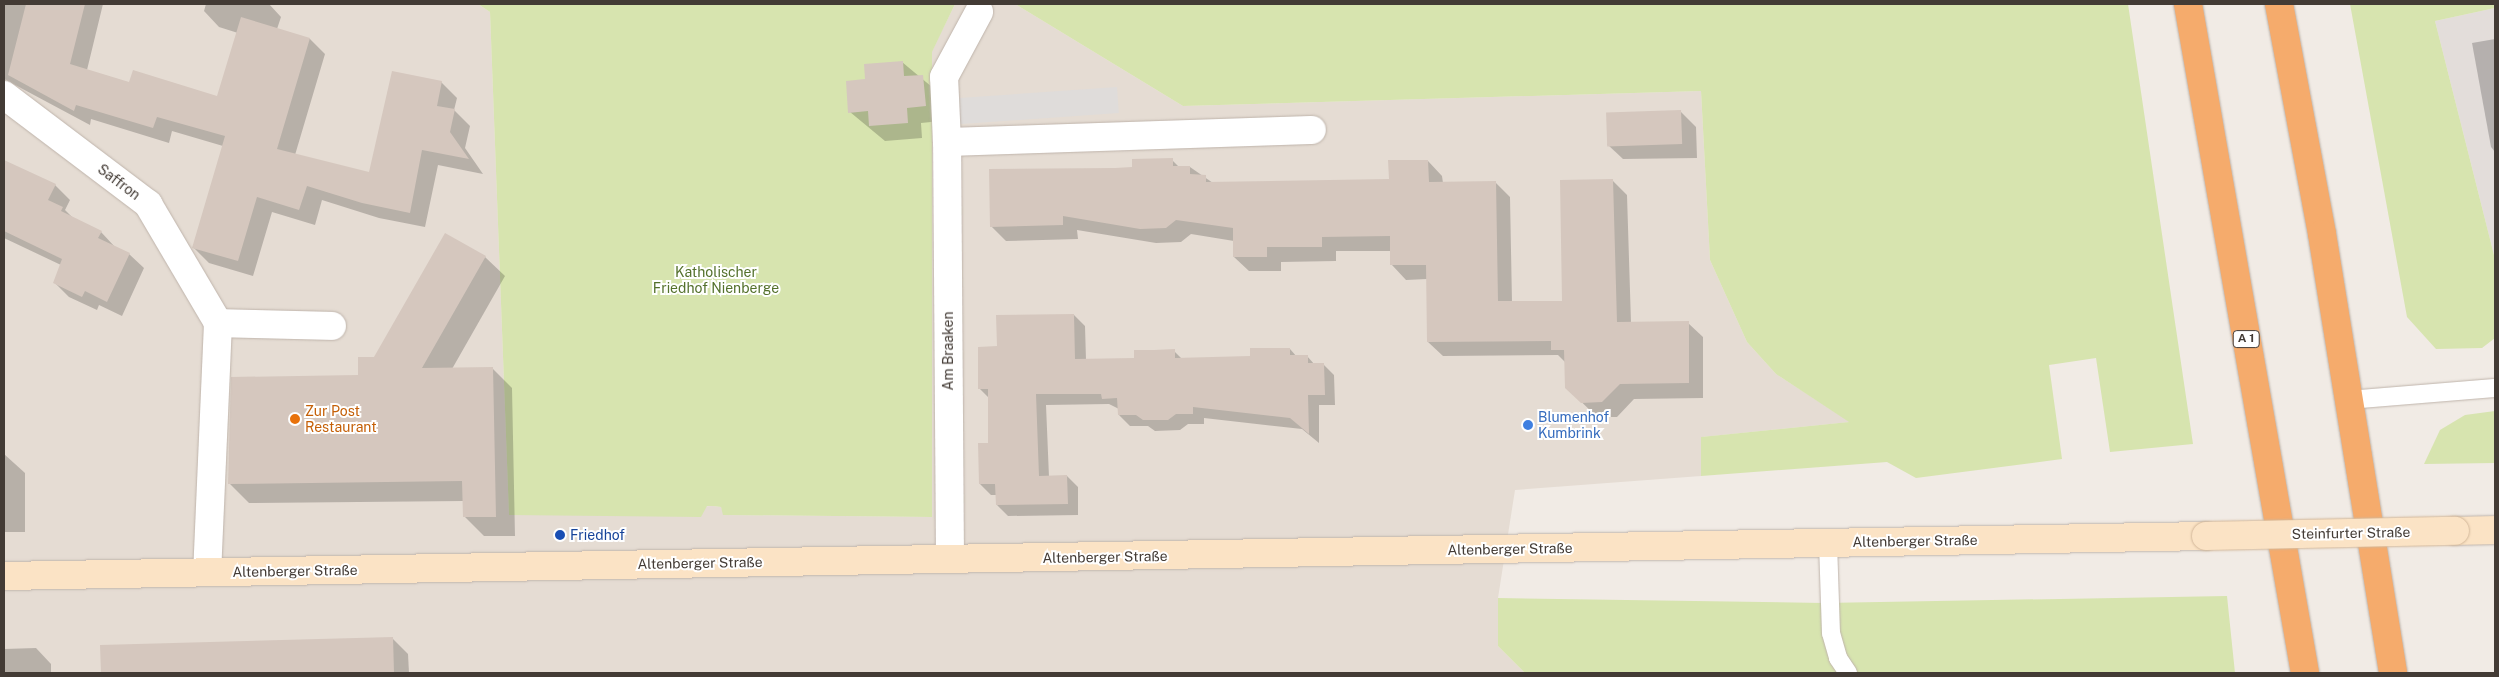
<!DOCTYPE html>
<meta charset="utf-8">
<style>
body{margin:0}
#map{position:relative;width:2499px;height:677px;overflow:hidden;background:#f1ebe5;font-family:"Public Sans",sans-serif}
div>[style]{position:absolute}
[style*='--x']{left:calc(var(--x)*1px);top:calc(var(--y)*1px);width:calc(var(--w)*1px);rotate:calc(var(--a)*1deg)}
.residential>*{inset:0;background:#e5dcd3}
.industrial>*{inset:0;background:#e3ddda}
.green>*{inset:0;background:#d7e4af}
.parking>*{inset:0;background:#dfdcda;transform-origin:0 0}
.shadow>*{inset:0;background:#0003}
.building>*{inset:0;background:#d5c7be;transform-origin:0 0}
.roads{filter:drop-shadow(0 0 1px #bfb4ab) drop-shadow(0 0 1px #bfb4ab)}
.service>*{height:18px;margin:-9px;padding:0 9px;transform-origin:9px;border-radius:9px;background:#fff}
.minor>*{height:28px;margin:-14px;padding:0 14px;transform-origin:14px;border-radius:14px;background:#fff}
.secondary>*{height:28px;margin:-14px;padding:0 14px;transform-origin:14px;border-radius:14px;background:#fbe3c5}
.motorway>*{height:28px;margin:-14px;padding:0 14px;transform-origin:14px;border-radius:14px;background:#f5ab6c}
.bridges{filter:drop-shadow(0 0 1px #d2b799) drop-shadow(0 0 1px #d2b799)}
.secondary-bridge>*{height:28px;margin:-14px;padding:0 14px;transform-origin:14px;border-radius:14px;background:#fbe3c5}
.dots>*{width:14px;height:14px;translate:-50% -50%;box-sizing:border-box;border:2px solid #fff;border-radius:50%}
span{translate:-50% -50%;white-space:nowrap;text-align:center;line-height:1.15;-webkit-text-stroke:4px #fff;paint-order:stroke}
.shield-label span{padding:1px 4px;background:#fff;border:1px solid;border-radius:4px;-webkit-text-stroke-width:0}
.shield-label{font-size:12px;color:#433b35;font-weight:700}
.street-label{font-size:14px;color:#433b35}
.park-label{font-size:14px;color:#54712c}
.food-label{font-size:14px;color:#c56008}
.left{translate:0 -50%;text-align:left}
.shop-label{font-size:14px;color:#366cbe}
.transit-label{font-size:14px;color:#164399}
.frame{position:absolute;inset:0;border:5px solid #433b35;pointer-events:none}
</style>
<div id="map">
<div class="residential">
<i style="clip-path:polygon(4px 4px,478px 4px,490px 12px,509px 515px,713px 506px,721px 507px,724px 515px,932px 517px,932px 51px,955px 4px,1015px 4px,1183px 106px,1701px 91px,1710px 260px,1747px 342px,1776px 374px,1850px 422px,1702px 437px,1701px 476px,1515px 490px,1498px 598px,1498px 646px,1525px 673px,4px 673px)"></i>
</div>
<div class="industrial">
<i style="clip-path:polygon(2495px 8px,2495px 259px,2435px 21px)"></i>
</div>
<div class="green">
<i style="clip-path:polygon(478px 4px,955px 4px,932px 52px,932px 517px,723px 515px,721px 507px,713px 506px,707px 506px,701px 517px,509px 515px,490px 12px)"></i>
<i style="clip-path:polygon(1015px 4px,2128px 4px,2193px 444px,2110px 452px,2096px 358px,2049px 365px,2062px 459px,1916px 478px,1887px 462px,1701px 476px,1701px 437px,1849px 422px,1776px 374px,1747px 342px,1710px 260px,1701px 91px,1183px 106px)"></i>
<i style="clip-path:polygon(2350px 4px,2495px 4px,2495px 8px,2435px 21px,2495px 259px,2495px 338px,2482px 348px,2436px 349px,2407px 317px)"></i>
<i style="clip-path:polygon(2495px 411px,2495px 463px,2424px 464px,2440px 430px,2465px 415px)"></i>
<i style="clip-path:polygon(2227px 596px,2235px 673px,1525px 673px,1498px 646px,1498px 598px,1824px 603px)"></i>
</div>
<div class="parking">
<i style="left:1117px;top:87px;width:26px;height:165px;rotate:86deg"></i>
</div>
<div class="shadow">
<i style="clip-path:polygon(4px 4px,103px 4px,87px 70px,130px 83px,218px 97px,238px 33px,219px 27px,204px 11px,206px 4px,269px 4px,281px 17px,277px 29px,310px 39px,325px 54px,295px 155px,370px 174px,441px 82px,457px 98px,454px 110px,470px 126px,465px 148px,483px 174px,438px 165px,425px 227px,379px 218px,322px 200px,315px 225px,272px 212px,253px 276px,209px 263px,193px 247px,223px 146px,172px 131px,169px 143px,91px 119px,90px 125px,4px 79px)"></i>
<i style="clip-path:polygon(2495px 39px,2495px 152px,2491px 147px,2472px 43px)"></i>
<i style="clip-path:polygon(902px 62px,938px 92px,941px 121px,921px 123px,922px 138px,885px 141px,850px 112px,866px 80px)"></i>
<i style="clip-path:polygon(1681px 112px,1696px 127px,1697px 158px,1623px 159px,1607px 144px)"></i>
<i style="clip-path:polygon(1172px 160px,1180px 168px,1190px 167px,1213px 183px,1390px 180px,1428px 161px,1442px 176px,1443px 183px,1495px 182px,1510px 197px,1512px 302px,1563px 302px,1613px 181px,1627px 195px,1631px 323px,1688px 323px,1703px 337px,1703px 398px,1634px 399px,1617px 417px,1597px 417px,1566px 387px,1566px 363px,1558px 355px,1443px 356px,1428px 342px,1427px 279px,1406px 280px,1392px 265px,1391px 251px,1336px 251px,1336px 261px,1281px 262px,1281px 271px,1249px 271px,1234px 257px,1234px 241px,1191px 234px,1181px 242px,1156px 243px,1077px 230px,1078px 239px,1006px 241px,991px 226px,1133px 168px)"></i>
<i style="clip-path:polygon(4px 163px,55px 185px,70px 200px,65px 210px,73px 218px,101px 232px,115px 247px,129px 254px,144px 268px,122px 316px,99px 305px,97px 310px,69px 297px,54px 282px,61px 265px,4px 238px)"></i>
<i style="clip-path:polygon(485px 257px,505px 276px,452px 369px,492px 368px,512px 388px,515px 536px,484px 536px,465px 517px,464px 501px,249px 503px,229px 483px,359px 376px)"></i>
<i style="clip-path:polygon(1074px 315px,1085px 326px,1086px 360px,1135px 359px,1174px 351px,1182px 359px,1251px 358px,1290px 349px,1297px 357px,1307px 356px,1315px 365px,1323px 364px,1334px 375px,1335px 405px,1319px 405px,1319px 443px,1302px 429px,1204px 418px,1204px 424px,1188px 424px,1180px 430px,1155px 431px,1148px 426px,1130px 426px,1119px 415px,1119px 409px,1109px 404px,1046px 405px,1049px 477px,1067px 476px,1078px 487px,1078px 515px,1008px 516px,997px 505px,997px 495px,991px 495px,980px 484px,989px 444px,989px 398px,979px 388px,998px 348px)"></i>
<i style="clip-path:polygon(4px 454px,25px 473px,25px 532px,4px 532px)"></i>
<i style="clip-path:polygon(393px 639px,408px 654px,409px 673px,333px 673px,329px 640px)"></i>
<i style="clip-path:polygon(101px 646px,295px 656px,296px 673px,102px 673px)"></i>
<i style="clip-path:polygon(36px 648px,51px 664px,51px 673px,4px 673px,4px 649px)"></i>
</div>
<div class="building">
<i style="clip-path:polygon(26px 4px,85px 4px,70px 64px,129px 82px,133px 70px,217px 96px,241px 17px,310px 38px,277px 149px,369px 172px,392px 71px,442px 81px,437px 106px,455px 109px,450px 132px,469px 159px,422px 150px,410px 213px,362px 203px,307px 186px,299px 210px,257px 197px,238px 261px,192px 248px,225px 136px,157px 117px,153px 128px,76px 105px,74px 111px,8px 75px)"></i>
<i style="clip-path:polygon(903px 61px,904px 76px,923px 75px,926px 106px,907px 108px,908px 123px,869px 126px,868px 111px,848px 113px,846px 81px,865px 79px,864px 64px)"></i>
<i style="left:1681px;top:110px;width:34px;height:75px;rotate:88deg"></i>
<i style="clip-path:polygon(1173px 158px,1173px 166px,1190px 166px,1190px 174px,1206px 175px,1206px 182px,1389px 179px,1388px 160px,1428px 160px,1429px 182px,1496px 181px,1498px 301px,1562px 301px,1560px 180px,1613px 179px,1617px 322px,1689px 321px,1689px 383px,1620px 384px,1602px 402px,1581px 403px,1565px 388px,1564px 350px,1551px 350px,1551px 341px,1427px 342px,1426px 265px,1390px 265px,1390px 236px,1322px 237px,1322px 247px,1267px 247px,1267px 257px,1233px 257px,1233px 228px,1176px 220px,1166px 228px,1140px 229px,1063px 216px,1063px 225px,990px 227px,989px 169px,1115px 168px,1132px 167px,1132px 159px)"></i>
<i style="clip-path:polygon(4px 160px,56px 184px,48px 200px,63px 207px,61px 211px,102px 231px,98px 238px,130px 253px,107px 302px,85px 291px,82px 297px,53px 283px,62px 259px,4px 231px)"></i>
<i style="clip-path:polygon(445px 233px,486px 256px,422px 368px,493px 367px,496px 517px,463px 517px,462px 481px,228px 484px,231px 377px,358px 375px,358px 357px,374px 357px)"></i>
<i style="clip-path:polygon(1074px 314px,1075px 359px,1134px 358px,1134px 350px,1154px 350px,1175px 349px,1175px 358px,1250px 356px,1250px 348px,1290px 348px,1290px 355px,1308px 355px,1308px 363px,1324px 363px,1325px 395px,1308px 395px,1309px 434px,1290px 418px,1193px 407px,1193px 414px,1176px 414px,1168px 420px,1143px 420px,1136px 415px,1118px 415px,1117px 398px,1102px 399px,1101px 394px,1036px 394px,1039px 476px,1067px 475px,1068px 504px,996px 505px,995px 484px,979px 484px,978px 443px,988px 443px,988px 389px,978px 389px,978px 347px,997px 346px,996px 315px)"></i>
<i style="clip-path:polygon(393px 637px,394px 673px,101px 673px,100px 645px)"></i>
</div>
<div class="roads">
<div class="service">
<i style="--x:2348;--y:400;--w:147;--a:-4.7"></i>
<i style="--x:1828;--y:543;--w:90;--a:88.1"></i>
<i style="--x:1831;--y:633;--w:26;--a:74"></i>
<i style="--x:1838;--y:658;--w:18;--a:56"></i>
</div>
<div class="minor">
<i style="--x:4;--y:95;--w:181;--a:37.1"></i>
<i style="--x:148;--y:204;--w:138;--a:59.5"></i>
<i style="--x:218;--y:323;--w:249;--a:92.5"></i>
<i style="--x:947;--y:142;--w:65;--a:-92.6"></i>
<i style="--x:944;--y:77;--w:74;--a:-61.7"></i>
<i style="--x:218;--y:323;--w:114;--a:1.5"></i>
<i style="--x:950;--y:559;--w:417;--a:-90.4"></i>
<i style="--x:947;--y:142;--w:365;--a:-1.9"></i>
</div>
<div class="secondary">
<i style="--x:2455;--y:531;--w:40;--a:-1.4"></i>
<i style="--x:4;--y:576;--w:2202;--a:-1.04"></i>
</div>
<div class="motorway">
<i style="--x:2188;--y:4;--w:679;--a:80.08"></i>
<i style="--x:2279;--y:4;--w:234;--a:79.4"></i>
<i style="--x:2322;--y:234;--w:445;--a:80.8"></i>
</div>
</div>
<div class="bridges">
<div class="secondary-bridge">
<i style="--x:2206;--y:536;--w:249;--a:-1.2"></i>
</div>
</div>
<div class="dots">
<i style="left:295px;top:419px;background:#e8710a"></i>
<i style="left:1528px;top:425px;background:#3f7fe0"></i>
<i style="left:560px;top:535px;background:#1a4fb4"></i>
</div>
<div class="shield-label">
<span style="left:2246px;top:339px">A 1</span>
</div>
<div class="street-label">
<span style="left:119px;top:182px;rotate:37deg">Saffron</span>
<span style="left:948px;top:351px;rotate:-90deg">Am Braaken</span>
<span style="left:2351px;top:533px;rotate:-1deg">Steinfurter Straße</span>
<span style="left:1915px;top:541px;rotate:-1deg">Altenberger Straße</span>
<span style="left:1510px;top:549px;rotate:-1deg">Altenberger Straße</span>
<span style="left:1105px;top:557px;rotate:-1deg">Altenberger Straße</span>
<span style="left:700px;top:563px;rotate:-1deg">Altenberger Straße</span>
<span style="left:295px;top:571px;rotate:-1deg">Altenberger Straße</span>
</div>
<div class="park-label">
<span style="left:716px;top:280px">Katholischer<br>Friedhof Nienberge</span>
</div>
<div class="food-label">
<span class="left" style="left:305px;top:419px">Zur Post<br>Restaurant</span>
</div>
<div class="shop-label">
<span class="left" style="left:1538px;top:425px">Blumenhof<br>Kumbrink</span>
</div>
<div class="transit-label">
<span class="left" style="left:570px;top:535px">Friedhof</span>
</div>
<div class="frame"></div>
</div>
